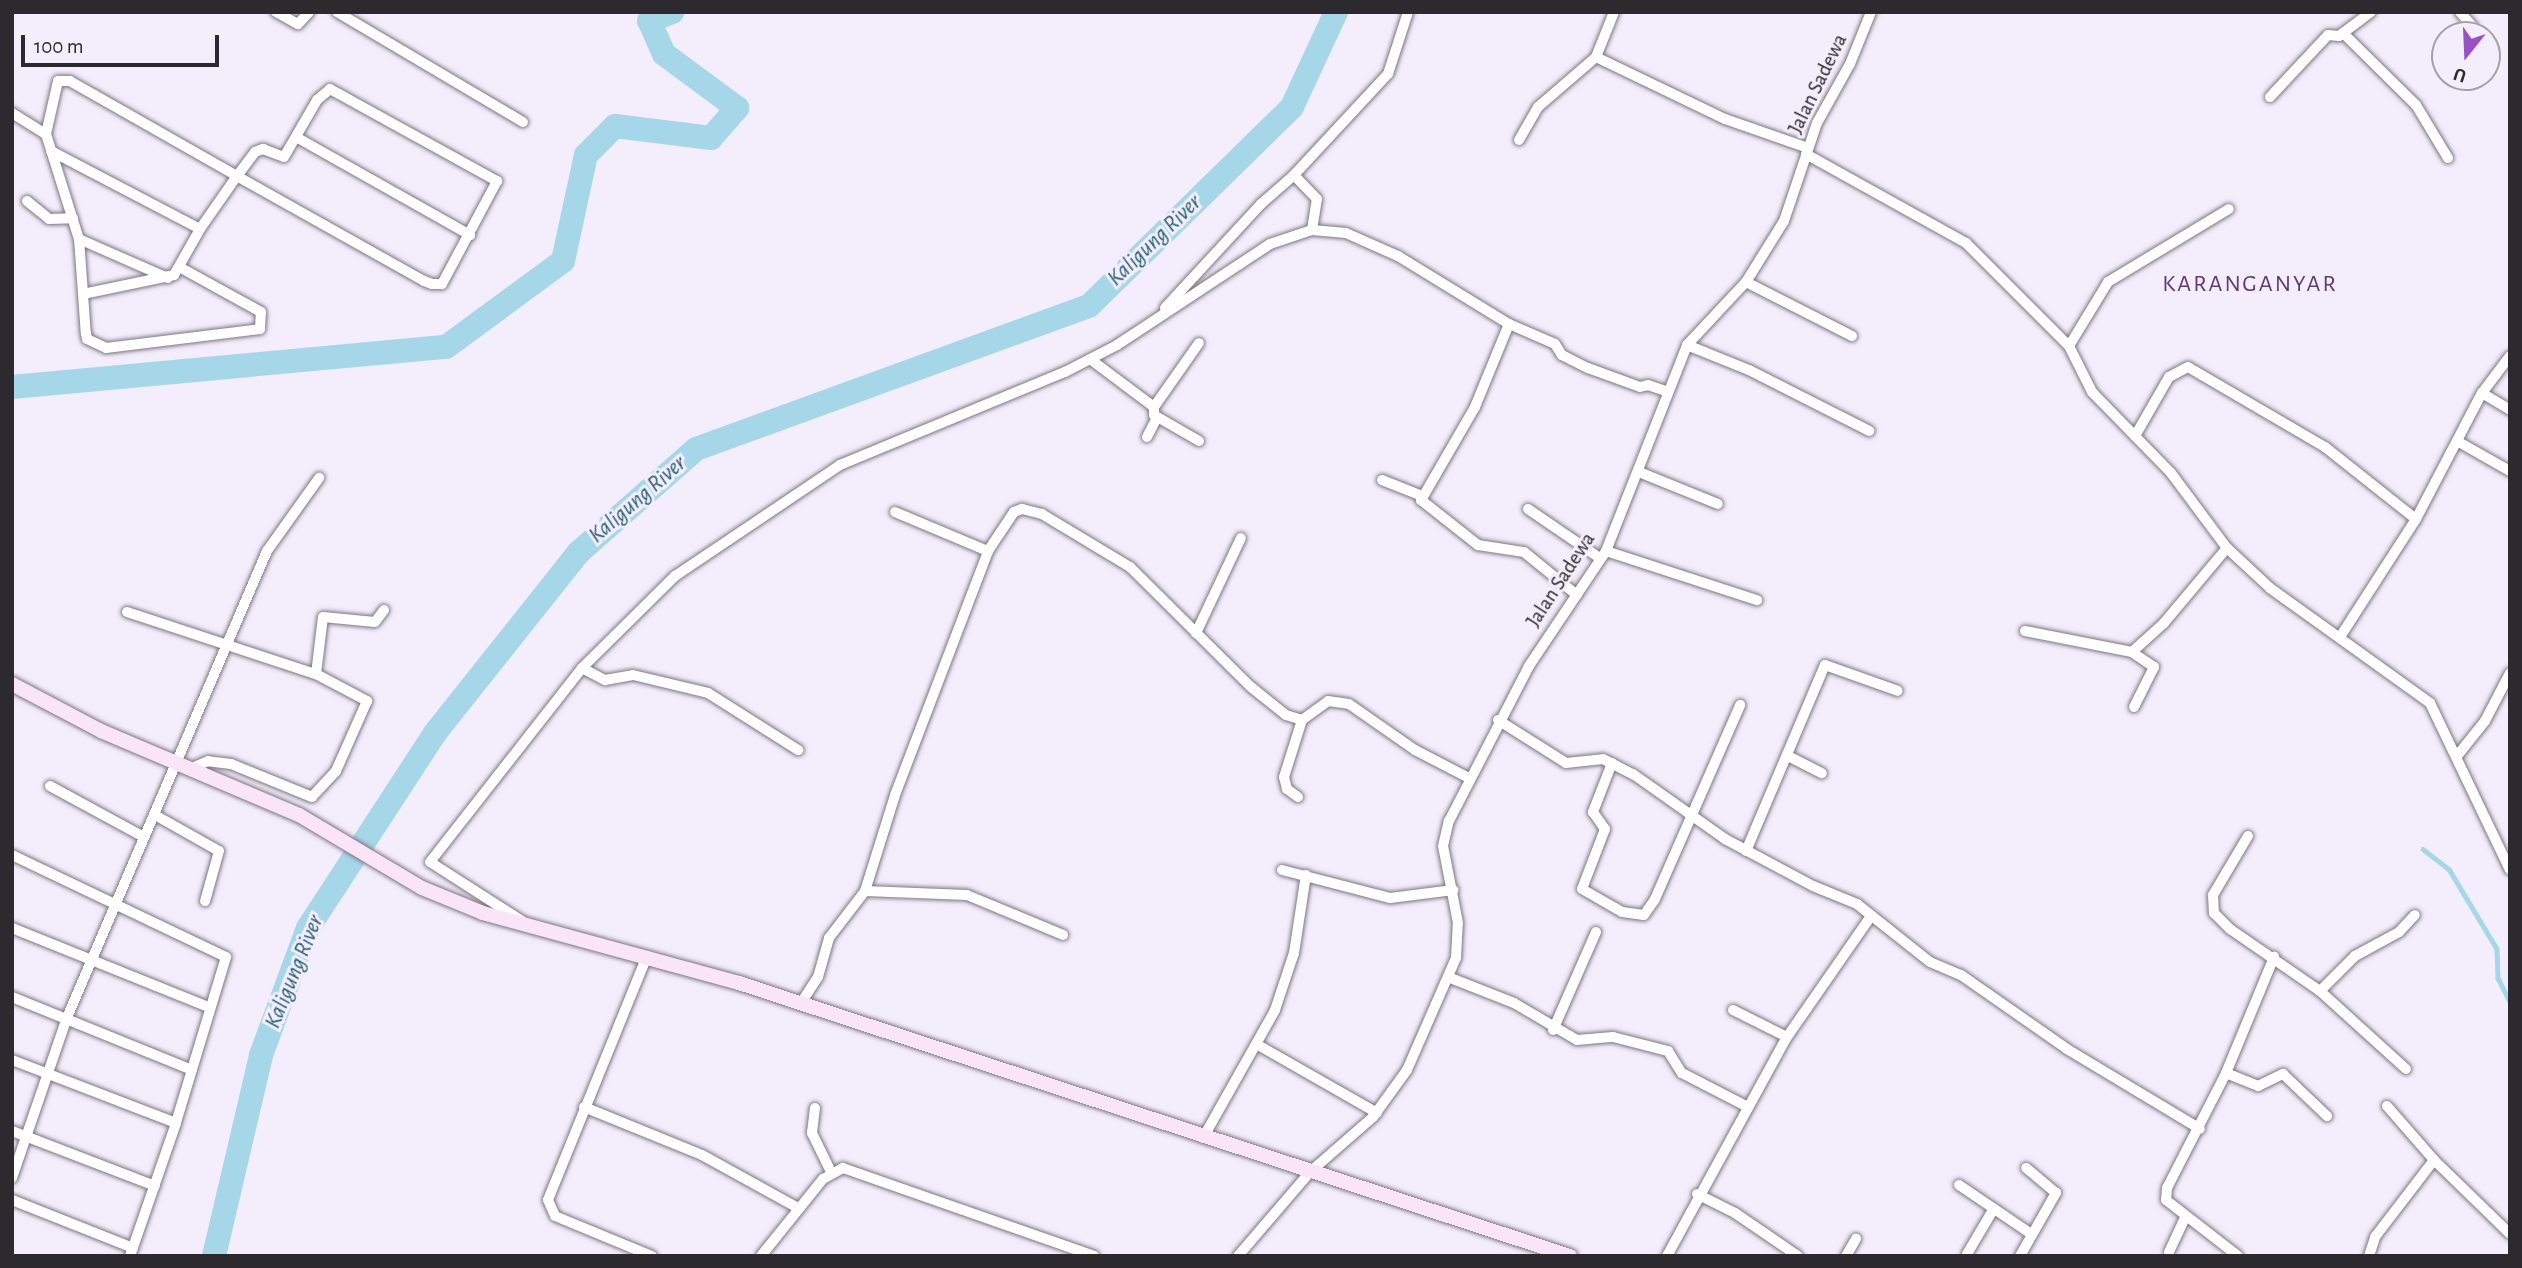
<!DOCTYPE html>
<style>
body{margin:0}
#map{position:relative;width:2522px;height:1268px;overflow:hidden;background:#f4edfb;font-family:"Alegreya Sans",sans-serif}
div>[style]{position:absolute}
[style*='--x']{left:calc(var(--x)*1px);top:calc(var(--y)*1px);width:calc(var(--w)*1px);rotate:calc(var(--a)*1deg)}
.stream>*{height:4.5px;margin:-2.25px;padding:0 2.25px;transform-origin:2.25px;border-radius:2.25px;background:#a6d7e8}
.river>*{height:24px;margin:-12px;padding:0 12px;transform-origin:12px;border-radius:12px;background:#a6d7e8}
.roads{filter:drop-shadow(0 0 2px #7c7682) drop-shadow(0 0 2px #7c7682)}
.street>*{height:10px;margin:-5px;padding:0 5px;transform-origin:5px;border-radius:5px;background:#fff}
.secondary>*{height:14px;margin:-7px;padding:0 7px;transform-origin:7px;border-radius:7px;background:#fae4f7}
span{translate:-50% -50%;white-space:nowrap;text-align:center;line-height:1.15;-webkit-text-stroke:6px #f4edfb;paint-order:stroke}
.street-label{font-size:21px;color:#2c2a2f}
.water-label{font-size:23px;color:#226073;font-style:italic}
.quarter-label{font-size:24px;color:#5f3c76;letter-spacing:2px}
.frame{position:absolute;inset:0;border:14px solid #2c2a2f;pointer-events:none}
.north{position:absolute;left:2431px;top:21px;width:70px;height:70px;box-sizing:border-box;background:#f4edfb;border:2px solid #a49fa9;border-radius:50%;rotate:198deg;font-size:19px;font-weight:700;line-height:28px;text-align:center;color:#2c2a2f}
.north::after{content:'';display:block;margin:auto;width:24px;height:32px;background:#9850c4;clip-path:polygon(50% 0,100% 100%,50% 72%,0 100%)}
.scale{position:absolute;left:21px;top:35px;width:198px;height:32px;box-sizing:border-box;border:4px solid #2c2a2f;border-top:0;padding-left:9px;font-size:21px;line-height:24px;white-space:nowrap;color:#2c2a2f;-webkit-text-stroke:5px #f4edfb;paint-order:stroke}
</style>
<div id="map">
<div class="stream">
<i style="--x:2423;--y:849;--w:33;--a:38"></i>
<i style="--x:2449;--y:869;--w:93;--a:59"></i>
<i style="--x:2497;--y:949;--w:29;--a:88"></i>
<i style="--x:2498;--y:978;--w:27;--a:63"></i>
</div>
<div class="river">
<i style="--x:12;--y:387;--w:436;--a:-5.3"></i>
<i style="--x:446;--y:347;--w:145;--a:-36.3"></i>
<i style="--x:563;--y:261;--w:108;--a:-77.8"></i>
<i style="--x:586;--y:155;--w:41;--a:-45"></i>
<i style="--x:615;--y:126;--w:97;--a:7.1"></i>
<i style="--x:711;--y:138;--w:40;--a:-49"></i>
<i style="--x:737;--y:108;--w:91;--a:-143.5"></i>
<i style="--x:664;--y:54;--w:36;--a:-114"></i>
<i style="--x:649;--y:21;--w:25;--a:-21"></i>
<i style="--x:214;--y:1256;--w:206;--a:-76.8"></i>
<i style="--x:261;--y:1055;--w:135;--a:-69.7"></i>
<i style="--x:308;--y:928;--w:233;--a:-56.9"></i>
<i style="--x:435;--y:733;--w:230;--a:-51.5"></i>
<i style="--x:578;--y:553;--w:157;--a:-41.4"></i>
<i style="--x:696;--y:449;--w:418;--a:-20"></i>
<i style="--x:1089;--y:306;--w:284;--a:-44.4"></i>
<i style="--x:1292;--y:107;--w:105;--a:-65.1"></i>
</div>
<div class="roads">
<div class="street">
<i style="--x:276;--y:12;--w:25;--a:29"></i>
<i style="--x:298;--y:24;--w:16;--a:-47"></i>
<i style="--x:337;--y:12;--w:216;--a:30.6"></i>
<i style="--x:2460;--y:12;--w:20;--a:49"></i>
<i style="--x:2343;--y:33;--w:103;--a:44.6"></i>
<i style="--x:2416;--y:105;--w:62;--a:58.9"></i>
<i style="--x:1596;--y:57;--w:48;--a:-68.2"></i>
<i style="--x:2270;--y:97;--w:85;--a:-46.9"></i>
<i style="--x:2328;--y:35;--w:11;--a:5"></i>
<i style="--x:2339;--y:36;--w:40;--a:-37"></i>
<i style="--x:12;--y:113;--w:40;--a:32"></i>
<i style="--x:296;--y:137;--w:200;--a:29.4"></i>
<i style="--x:1519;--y:140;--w:38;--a:-60"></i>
<i style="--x:1538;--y:107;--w:77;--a:-40.8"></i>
<i style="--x:1596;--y:57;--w:143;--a:25.7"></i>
<i style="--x:1725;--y:119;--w:88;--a:19.3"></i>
<i style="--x:51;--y:151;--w:168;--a:27.6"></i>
<i style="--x:1806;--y:154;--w:183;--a:29.1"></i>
<i style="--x:1966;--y:243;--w:146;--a:45"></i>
<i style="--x:2069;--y:346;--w:51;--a:63.4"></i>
<i style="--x:2092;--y:392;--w:113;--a:45.7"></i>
<i style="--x:2171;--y:473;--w:94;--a:53.3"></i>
<i style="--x:2227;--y:548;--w:59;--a:42.9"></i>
<i style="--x:2270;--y:588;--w:197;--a:35.7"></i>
<i style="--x:2430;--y:703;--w:185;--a:64.4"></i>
<i style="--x:27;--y:201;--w:28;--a:39"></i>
<i style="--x:49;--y:219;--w:24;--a:-2"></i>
<i style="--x:1312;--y:230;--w:31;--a:-81"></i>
<i style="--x:1317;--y:199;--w:33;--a:-134"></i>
<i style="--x:1294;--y:175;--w:138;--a:-47.1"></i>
<i style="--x:1388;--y:74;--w:65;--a:-72.1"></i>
<i style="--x:79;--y:239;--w:97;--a:23.7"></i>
<i style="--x:1746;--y:282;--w:119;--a:27"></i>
<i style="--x:83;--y:294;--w:93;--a:-11.8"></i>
<i style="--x:174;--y:275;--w:53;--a:-60.5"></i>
<i style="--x:200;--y:229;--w:65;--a:-55.1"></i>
<i style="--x:237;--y:176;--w:30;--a:-53"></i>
<i style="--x:255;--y:152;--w:9;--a:-21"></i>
<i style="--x:263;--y:149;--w:22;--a:21"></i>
<i style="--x:284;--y:157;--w:66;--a:-59.9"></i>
<i style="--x:317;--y:100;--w:17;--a:-40"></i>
<i style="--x:330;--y:89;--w:191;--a:28.9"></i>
<i style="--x:497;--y:181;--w:117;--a:118.1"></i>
<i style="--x:442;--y:284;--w:10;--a:180"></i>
<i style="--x:432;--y:284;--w:9;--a:-159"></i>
<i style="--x:424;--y:281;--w:214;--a:-150.7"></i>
<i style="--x:237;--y:176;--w:192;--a:-150.4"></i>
<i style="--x:70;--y:81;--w:12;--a:180"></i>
<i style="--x:58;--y:81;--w:54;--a:102.8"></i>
<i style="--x:46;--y:134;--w:110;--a:72.6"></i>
<i style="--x:79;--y:239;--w:55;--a:85.8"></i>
<i style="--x:83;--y:294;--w:39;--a:86"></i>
<i style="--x:86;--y:333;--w:6;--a:81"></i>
<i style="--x:87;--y:339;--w:21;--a:25"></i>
<i style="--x:106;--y:348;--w:155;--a:-7"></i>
<i style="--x:260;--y:329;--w:17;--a:-87"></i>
<i style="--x:261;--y:312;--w:91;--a:-151.2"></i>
<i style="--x:1165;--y:308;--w:142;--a:-47.3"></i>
<i style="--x:1261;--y:204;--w:44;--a:-41.3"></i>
<i style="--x:1509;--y:324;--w:90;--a:112.3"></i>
<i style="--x:1475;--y:407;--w:108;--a:120.1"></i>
<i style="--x:1421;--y:500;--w:73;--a:38.3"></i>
<i style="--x:1478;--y:545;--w:47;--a:8.7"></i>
<i style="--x:1524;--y:552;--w:68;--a:39.1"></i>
<i style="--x:1687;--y:345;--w:67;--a:22"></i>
<i style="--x:1749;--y:370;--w:135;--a:26.9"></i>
<i style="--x:2069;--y:346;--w:75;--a:-58.6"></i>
<i style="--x:2108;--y:282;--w:141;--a:-31.1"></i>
<i style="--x:1090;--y:359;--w:80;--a:36.9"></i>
<i style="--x:1154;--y:407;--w:78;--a:-54.9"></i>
<i style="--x:2482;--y:393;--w:33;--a:31"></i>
<i style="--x:1154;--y:407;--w:8;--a:90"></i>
<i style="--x:1154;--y:415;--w:52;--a:30"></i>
<i style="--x:2135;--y:436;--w:68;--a:-60"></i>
<i style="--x:2169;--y:377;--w:21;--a:-28"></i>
<i style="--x:2188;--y:367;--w:159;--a:30.3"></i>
<i style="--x:2325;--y:447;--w:116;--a:38.4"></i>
<i style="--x:1147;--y:437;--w:22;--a:-63"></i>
<i style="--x:2457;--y:441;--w:61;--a:29.5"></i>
<i style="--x:1639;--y:472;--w:85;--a:22.1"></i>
<i style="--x:1382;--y:480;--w:43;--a:21.8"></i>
<i style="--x:1528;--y:509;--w:88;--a:34.4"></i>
<i style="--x:895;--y:512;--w:101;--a:22.8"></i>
<i style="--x:1606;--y:551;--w:159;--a:18"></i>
<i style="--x:127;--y:612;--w:199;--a:18.2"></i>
<i style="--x:316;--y:674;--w:58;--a:27.9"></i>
<i style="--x:367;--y:701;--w:77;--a:113.9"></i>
<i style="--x:336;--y:771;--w:35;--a:133"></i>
<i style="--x:312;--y:797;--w:87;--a:-157.8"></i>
<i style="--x:231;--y:764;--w:23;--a:-173"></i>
<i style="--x:208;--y:761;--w:17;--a:156"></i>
<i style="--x:2025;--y:631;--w:109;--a:11.1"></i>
<i style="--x:1196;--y:633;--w:105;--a:-64.7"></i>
<i style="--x:2340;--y:637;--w:140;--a:-57.2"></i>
<i style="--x:2416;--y:519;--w:142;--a:-62.4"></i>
<i style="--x:2482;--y:393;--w:46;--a:-52.9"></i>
<i style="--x:582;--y:668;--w:26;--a:28"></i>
<i style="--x:605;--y:680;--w:28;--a:-10"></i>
<i style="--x:633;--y:675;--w:77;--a:13.5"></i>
<i style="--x:708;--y:693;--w:107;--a:32.3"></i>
<i style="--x:316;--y:674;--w:57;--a:-83"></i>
<i style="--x:323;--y:617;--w:52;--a:5.5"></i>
<i style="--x:375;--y:622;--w:15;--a:-53"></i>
<i style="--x:2134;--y:707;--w:45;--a:-63.4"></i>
<i style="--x:2154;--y:667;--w:27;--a:-146"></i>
<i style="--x:2132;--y:652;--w:43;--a:-42.2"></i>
<i style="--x:2164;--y:623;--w:98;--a:-50"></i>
<i style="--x:1498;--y:720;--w:80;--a:32.3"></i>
<i style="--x:1566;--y:763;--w:37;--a:-6"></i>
<i style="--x:1603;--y:759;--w:34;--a:27"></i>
<i style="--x:1633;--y:774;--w:113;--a:35.2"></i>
<i style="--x:1725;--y:839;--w:100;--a:28.1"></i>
<i style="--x:1813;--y:886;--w:48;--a:22.2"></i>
<i style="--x:1857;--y:904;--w:93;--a:38.5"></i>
<i style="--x:1930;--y:962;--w:34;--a:23"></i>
<i style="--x:1961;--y:975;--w:129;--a:34.9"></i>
<i style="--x:2067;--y:1049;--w:155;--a:31"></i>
<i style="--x:1788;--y:756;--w:38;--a:27"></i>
<i style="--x:2457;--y:756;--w:45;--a:-51.3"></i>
<i style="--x:2485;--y:721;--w:54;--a:-62.5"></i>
<i style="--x:1612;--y:763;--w:53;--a:111.2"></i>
<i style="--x:1593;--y:812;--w:21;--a:55"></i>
<i style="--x:1605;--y:829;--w:64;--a:111"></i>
<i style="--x:1582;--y:889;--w:46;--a:29.9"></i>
<i style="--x:1622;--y:912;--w:22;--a:8"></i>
<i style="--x:1644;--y:915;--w:19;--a:-55"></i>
<i style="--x:1655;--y:899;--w:212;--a:-66.3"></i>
<i style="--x:50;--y:786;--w:107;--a:28.5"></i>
<i style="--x:1298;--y:797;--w:14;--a:-144"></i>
<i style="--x:1287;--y:789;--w:12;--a:-104"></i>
<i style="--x:1284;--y:777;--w:60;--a:-72.5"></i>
<i style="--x:155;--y:815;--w:73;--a:29.4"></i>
<i style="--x:219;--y:851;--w:52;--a:105.6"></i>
<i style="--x:2248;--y:836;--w:69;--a:120.7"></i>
<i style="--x:2213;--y:895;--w:18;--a:87"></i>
<i style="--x:2214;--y:913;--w:23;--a:45"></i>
<i style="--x:2230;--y:929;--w:109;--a:34.6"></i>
<i style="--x:2320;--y:991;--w:116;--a:42.2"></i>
<i style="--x:1746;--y:851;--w:202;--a:-67"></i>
<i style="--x:1825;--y:665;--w:77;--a:19.6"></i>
<i style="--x:12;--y:855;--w:237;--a:25.5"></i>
<i style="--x:226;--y:957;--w:173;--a:106.8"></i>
<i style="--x:176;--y:1123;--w:176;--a:-159"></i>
<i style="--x:1282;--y:870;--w:112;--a:14.5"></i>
<i style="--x:1390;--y:898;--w:64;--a:-7.2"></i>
<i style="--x:865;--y:891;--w:102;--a:2.2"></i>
<i style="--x:967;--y:895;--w:104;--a:22.6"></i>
<i style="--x:522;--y:921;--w:109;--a:-147.3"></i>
<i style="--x:430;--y:862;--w:246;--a:-51.9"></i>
<i style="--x:582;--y:668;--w:131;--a:-44.7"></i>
<i style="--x:675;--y:576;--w:199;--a:-33.9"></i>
<i style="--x:840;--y:465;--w:243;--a:-22.5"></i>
<i style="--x:1065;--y:372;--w:59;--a:-27.4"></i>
<i style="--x:1117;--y:345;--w:183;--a:-33.4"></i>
<i style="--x:1270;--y:244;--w:44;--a:-18.4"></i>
<i style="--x:1312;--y:230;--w:34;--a:5"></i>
<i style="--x:1346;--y:233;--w:57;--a:23.9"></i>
<i style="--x:1398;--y:256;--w:130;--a:31.5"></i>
<i style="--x:1509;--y:324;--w:50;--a:23.5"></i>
<i style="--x:1555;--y:344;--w:13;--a:58"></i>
<i style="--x:1562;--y:355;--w:29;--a:27"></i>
<i style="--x:1588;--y:368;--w:55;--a:20.1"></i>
<i style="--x:1640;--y:387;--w:8;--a:-14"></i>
<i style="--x:1648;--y:385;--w:21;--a:19"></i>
<i style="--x:12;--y:928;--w:212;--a:21.9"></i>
<i style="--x:647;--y:956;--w:263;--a:112.1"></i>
<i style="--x:548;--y:1200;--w:17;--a:66"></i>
<i style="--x:555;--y:1216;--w:105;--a:22.4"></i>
<i style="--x:1448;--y:977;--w:71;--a:21.5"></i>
<i style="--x:1514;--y:1003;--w:73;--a:30.4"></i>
<i style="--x:1577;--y:1040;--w:36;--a:-5"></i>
<i style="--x:1613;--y:1037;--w:57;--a:14.3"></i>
<i style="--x:1668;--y:1051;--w:26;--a:58"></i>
<i style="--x:1682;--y:1073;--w:72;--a:27.3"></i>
<i style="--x:2320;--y:991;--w:49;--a:-45"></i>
<i style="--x:2355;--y:956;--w:50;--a:-28.6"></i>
<i style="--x:2399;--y:932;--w:23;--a:-47"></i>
<i style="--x:12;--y:997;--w:194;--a:22.1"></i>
<i style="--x:801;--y:1003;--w:31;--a:-57"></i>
<i style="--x:818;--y:977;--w:41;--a:-74.2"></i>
<i style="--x:829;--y:938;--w:59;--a:-52.5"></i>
<i style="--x:865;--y:891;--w:101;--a:-72.6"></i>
<i style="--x:895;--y:795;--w:261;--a:-69.1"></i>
<i style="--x:988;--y:551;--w:47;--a:-56.3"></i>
<i style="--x:1014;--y:512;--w:9;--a:-21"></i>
<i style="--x:1022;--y:509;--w:21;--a:14"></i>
<i style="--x:1042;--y:514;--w:103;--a:31.1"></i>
<i style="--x:1130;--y:567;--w:170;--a:44.8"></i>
<i style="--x:1251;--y:687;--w:45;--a:38.7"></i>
<i style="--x:1286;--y:715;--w:17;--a:17"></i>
<i style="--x:1302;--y:720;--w:32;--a:-36"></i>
<i style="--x:1328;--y:701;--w:21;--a:8"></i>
<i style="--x:1349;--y:704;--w:80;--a:34.9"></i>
<i style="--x:1415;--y:750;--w:61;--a:27.4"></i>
<i style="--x:1733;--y:1010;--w:60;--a:26.6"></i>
<i style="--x:1553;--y:1030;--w:107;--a:-66.3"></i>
<i style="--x:1258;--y:1045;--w:137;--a:29.7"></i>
<i style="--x:2226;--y:1073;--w:126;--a:-67.5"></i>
<i style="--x:2387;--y:1106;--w:72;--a:49"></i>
<i style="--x:584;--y:1107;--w:127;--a:22.1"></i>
<i style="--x:702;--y:1155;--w:110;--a:28.9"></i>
<i style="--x:815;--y:1108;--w:25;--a:97"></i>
<i style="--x:812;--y:1133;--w:43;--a:64"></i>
<i style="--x:12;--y:1131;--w:153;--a:21"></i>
<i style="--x:1203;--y:1138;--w:147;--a:-60.6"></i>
<i style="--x:1275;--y:1010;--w:60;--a:-71.6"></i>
<i style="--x:1294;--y:953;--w:79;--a:-81.3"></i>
<i style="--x:12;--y:1178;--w:167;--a:-71.1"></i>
<i style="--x:66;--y:1020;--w:510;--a:-66.8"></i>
<i style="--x:267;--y:551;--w:90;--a:-54.5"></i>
<i style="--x:1959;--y:1185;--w:87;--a:34.2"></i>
<i style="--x:1697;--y:1194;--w:42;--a:26.6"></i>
<i style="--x:1735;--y:1213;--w:76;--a:34.3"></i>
<i style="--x:12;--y:1200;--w:130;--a:21.6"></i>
<i style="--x:2169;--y:1252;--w:38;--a:-65"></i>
<i style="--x:1967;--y:1254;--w:51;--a:-59.4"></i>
<i style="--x:130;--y:1256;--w:141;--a:-70.9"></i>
<i style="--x:761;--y:1256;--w:99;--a:-51.2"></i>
<i style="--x:823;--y:1179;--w:23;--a:-29"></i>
<i style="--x:843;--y:1168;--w:266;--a:19.3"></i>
<i style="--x:1238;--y:1256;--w:111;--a:-49.4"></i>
<i style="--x:1310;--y:1172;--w:84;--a:-41.1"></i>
<i style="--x:1373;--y:1117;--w:58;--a:-54.1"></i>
<i style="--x:1407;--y:1070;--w:122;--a:-66.4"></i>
<i style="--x:1456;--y:958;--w:35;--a:-87"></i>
<i style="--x:1458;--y:923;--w:78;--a:-101"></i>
<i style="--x:1443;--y:846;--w:26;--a:-77"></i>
<i style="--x:1449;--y:821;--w:174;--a:-62.7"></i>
<i style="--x:1529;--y:666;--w:138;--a:-56.2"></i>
<i style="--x:1606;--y:551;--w:221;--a:-68.5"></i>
<i style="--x:1687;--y:345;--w:86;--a:-46.9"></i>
<i style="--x:1746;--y:282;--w:72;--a:-58.1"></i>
<i style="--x:1784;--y:221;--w:103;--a:-71.4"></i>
<i style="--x:1817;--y:123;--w:68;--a:-60.8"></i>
<i style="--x:1850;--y:64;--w:56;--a:-68"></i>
<i style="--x:1667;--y:1256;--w:250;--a:-61.3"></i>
<i style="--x:1787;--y:1037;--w:147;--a:-55.2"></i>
<i style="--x:1846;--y:1256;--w:20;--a:-60"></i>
<i style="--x:2020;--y:1256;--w:73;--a:-60.3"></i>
<i style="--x:2056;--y:1193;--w:39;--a:-140"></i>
<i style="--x:2238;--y:1256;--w:91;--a:-142.1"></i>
<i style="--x:2166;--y:1200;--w:12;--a:-85"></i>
<i style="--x:2167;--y:1188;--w:129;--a:-62.8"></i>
<i style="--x:2226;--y:1073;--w:35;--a:22"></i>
<i style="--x:2258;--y:1086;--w:28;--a:-26"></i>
<i style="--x:2283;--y:1074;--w:61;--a:43.7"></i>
<i style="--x:2369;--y:1256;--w:20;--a:-72"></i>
<i style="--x:2375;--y:1237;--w:97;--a:-52.5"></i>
<i style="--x:2434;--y:1160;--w:106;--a:44.2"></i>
</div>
<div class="secondary">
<i style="--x:12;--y:684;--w:101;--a:27.8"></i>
<i style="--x:101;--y:731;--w:215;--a:23"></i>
<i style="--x:299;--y:815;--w:143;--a:30.7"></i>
<i style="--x:422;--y:888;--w:66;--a:22.3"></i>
<i style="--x:483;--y:913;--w:265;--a:15.3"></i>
<i style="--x:739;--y:983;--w:875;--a:18.19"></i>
</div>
</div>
<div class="street-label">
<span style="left:1818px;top:84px;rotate:-64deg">Jalan Sadewa</span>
<span style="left:1561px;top:580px;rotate:-57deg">Jalan Sadewa</span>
</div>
<div class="water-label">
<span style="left:1155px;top:241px;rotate:-44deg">Kaligung River</span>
<span style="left:638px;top:500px;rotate:-41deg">Kaligung River</span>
<span style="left:295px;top:972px;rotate:-68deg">Kaligung River</span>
</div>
<div class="quarter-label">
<span style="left:2250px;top:285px">KARANGANYAR</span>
</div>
<div class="frame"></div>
<div class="north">U</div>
<div class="scale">100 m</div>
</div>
